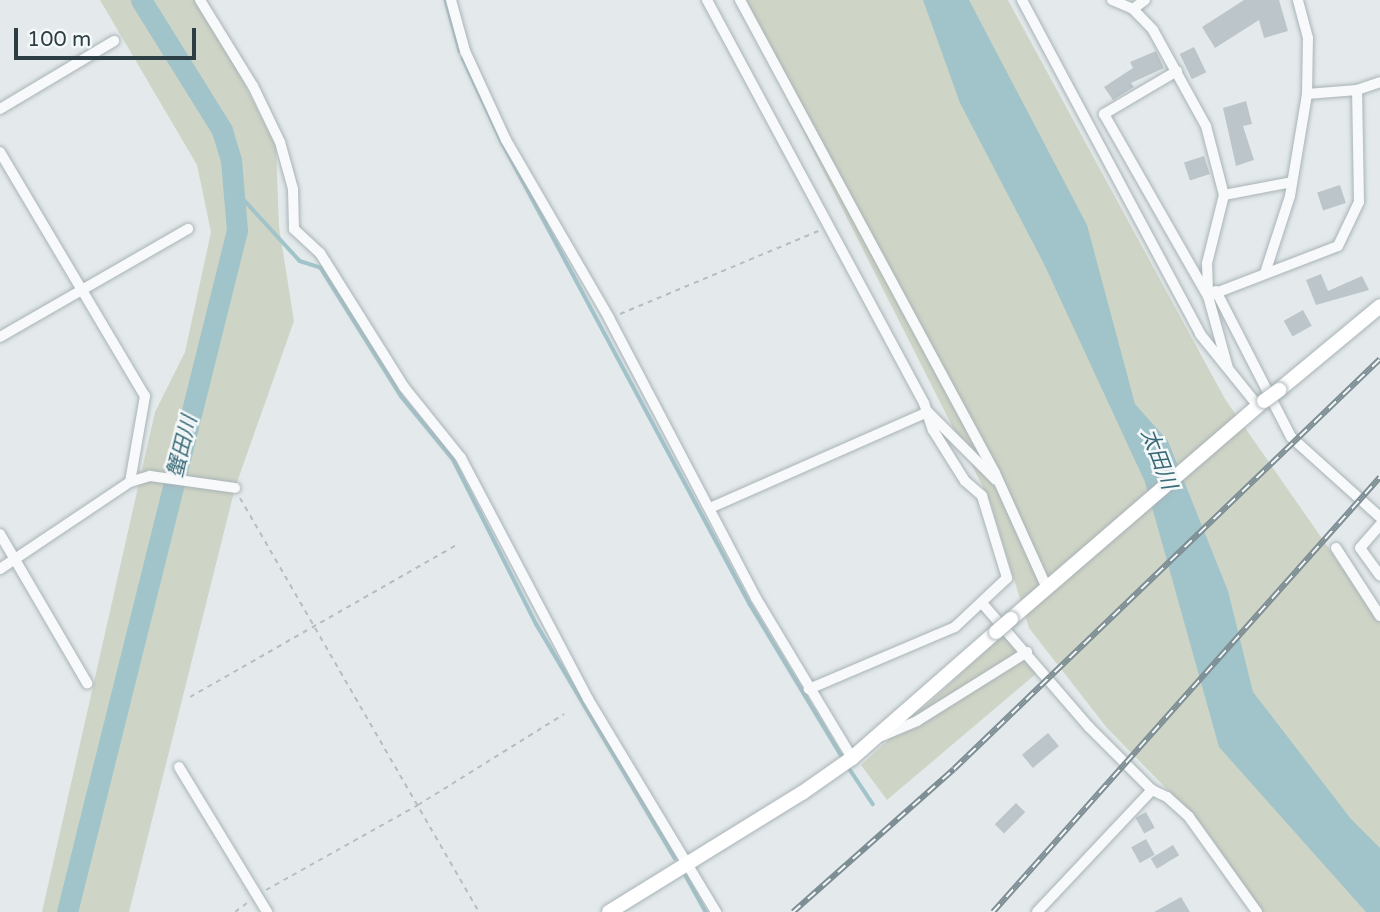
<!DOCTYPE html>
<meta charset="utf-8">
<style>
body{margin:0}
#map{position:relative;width:1380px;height:912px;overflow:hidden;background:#e4eaec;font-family:"Varela Round","Noto Sans JP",sans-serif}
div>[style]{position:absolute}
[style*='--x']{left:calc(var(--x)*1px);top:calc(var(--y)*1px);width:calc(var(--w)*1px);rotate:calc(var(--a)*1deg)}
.green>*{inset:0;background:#cfd5c6}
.water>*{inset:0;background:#a1c3ca}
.stream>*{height:3.5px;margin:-1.75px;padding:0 1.75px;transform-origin:1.75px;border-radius:1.75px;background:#a1c3ca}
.river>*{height:21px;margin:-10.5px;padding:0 10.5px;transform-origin:10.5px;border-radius:10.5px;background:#a1c3ca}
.building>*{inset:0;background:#bcc5c9;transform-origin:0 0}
.path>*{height:2px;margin-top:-1px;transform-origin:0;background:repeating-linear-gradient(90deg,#b6bdc0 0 5px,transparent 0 10px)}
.roads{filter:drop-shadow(0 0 2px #a9b3b6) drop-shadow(0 0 2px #a9b3b6)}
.street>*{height:10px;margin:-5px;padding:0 5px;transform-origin:5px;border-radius:5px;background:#f7f9fa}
.secondary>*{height:14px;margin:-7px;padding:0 7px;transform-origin:7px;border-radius:7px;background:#fff}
.rail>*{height:6px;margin-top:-3px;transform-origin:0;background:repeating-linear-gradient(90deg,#f4f8f9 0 10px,#7e8e95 0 20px);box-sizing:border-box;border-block:2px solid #7e8e95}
.bridges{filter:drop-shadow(0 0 2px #a9b3b6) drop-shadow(0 0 2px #a9b3b6)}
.secondary-bridge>*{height:14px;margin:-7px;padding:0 7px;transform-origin:7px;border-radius:7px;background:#fff}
span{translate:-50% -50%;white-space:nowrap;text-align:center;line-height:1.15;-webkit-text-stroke:5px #f4f8f9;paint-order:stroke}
.water-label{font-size:21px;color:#386976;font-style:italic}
.scale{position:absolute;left:14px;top:28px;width:182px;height:32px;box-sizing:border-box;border:4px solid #2c3d44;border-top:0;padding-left:9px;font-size:21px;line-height:24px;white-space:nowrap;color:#2c3d44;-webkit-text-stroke:5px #f4f8f9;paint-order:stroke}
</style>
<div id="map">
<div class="green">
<i style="clip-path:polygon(100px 0,195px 0,237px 69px,276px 147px,279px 227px,294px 321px,235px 488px,129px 912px,42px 912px,155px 412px,185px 352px,211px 232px,197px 165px)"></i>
<i style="clip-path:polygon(737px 0,1008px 0,1225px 399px,1380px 622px,1380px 912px,1262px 912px,1203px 826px,1107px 728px,1029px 628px,990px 501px)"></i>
<i style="clip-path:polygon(1004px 634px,1037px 673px,887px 800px,861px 765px)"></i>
</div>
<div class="water">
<i style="clip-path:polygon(923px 0,969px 0,1087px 225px,1135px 404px,1168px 441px,1228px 591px,1253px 692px,1351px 819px,1380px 848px,1380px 912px,1366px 912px,1219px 747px,1145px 482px,1044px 264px,960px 103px)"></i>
</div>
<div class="stream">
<i style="--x:446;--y:0;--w:53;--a:74.6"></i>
<i style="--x:463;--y:58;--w:95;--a:65.1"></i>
<i style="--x:503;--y:144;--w:522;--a:61.77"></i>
<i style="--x:750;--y:604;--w:180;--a:58.9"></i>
<i style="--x:235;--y:190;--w:96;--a:47.5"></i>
<i style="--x:300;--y:261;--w:22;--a:18"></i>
<i style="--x:321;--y:268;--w:152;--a:57.9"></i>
<i style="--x:402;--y:397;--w:80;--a:50.6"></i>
<i style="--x:453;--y:459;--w:186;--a:63.2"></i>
<i style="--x:537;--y:625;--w:271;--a:59.4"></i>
<i style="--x:847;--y:765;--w:47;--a:56.3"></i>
<i style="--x:686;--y:876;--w:41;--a:60.9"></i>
</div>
<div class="river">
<i style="--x:67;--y:912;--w:703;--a:-76"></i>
<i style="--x:237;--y:230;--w:70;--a:-94.9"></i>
<i style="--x:231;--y:160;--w:31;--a:-107"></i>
<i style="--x:222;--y:130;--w:153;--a:-121.9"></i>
</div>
<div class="building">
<i style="clip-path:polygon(1244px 0,1279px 0,1288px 31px,1264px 38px,1259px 20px,1215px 48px,1202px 27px)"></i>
<i style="left:1194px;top:47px;width:28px;height:16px;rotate:64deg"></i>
<i style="clip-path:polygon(1156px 51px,1164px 68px,1131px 83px,1134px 87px,1113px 100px,1104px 87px,1133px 68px,1130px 62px)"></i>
<i style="clip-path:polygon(1246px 101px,1252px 124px,1243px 126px,1254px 160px,1236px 166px,1223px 108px)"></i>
<i style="left:1204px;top:156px;width:19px;height:21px;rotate:72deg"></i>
<i style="left:1340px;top:185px;width:19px;height:24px;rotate:72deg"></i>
<i style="clip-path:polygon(1321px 274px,1328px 291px,1362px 276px,1369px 290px,1316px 305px,1306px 280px)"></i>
<i style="left:1303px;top:310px;width:18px;height:22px;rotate:61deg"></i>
<i style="left:1048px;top:733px;width:17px;height:34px;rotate:50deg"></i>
<i style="left:1016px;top:803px;width:13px;height:30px;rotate:45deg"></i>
<i style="left:1146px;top:812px;width:18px;height:12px;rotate:61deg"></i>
<i style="left:1146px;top:839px;width:18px;height:17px;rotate:61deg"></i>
<i style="left:1173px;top:845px;width:12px;height:26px;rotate:59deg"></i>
<i style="clip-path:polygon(1181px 897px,1190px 912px,1154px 912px)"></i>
</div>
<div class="path">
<i style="--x:620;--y:314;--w:215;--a:-22.7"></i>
<i style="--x:240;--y:498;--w:478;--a:60"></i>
<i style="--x:190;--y:697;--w:306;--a:-29.7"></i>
<i style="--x:266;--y:890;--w:174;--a:-29.2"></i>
<i style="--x:418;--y:805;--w:172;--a:-31.9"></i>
<i style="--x:235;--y:912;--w:15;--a:-37"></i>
</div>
<div class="roads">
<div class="street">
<i style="--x:200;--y:0;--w:101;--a:58.4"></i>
<i style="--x:253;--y:86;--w:62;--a:64.3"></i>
<i style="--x:280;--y:142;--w:49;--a:74.5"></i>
<i style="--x:293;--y:189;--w:40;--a:88.6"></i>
<i style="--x:294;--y:229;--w:35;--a:43"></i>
<i style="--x:320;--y:253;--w:158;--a:57.9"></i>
<i style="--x:404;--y:387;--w:91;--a:51.2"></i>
<i style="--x:461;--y:458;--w:272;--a:62.2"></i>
<i style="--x:588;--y:699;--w:249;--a:59"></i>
<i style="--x:451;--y:0;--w:53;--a:74.6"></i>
<i style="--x:465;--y:51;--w:98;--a:65.3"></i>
<i style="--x:506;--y:140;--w:206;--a:59.9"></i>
<i style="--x:609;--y:318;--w:316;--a:62.3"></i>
<i style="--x:756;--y:598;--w:187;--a:59"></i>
<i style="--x:707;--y:0;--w:458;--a:61.7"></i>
<i style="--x:924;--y:403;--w:28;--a:72"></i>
<i style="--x:933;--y:430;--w:60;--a:57.9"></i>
<i style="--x:965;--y:481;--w:23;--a:41"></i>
<i style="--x:982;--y:496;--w:86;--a:73"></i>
<i style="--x:1007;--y:578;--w:71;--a:136.7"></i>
<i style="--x:955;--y:627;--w:159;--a:157"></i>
<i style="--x:740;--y:0;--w:537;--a:61.67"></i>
<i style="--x:995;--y:473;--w:126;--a:65.7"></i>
<i style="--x:1022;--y:0;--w:378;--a:61.9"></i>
<i style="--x:1200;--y:334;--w:94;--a:51.1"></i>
<i style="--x:1112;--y:0;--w:23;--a:23"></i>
<i style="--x:1133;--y:9;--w:29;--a:46"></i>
<i style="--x:1153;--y:30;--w:110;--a:61.1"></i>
<i style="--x:1206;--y:126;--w:71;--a:75.4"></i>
<i style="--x:1224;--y:195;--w:70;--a:104"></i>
<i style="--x:1207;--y:263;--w:33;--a:88"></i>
<i style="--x:1208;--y:296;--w:75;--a:74.5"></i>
<i style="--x:1133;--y:9;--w:15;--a:-37"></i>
<i style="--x:1177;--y:71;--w:85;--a:149.5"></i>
<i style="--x:1104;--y:114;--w:210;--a:60.3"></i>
<i style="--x:1208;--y:296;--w:139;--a:-21"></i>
<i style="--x:1338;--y:246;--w:49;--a:-64.5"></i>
<i style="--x:1359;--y:202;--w:112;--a:-91"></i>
<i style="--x:1307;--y:94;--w:50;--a:-4.6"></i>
<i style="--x:1357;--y:90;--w:24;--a:-19"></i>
<i style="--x:0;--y:109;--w:133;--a:-30.8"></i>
<i style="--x:0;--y:152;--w:284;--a:59.3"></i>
<i style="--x:145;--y:396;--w:87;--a:99.9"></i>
<i style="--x:1224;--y:195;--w:69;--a:-10.8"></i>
<i style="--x:1265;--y:273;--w:81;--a:-72"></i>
<i style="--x:1290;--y:196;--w:103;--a:-80.5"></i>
<i style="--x:1307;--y:94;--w:56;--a:-89"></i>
<i style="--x:1308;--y:38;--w:39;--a:-105"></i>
<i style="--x:1216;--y:291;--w:164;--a:62.8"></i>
<i style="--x:1291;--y:437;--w:120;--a:42"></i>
<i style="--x:0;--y:337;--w:217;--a:-29.9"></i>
<i style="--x:710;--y:508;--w:238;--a:-23.8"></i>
<i style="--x:928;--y:412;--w:96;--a:45"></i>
<i style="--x:1380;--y:525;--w:30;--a:131"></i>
<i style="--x:1360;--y:548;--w:34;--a:54"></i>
<i style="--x:0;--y:534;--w:173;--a:59.7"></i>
<i style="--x:1336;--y:548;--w:81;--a:57.1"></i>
<i style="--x:0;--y:569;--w:156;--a:-33.8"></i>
<i style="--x:130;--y:482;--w:21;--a:-17"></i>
<i style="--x:150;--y:476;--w:86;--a:8"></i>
<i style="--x:982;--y:603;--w:164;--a:49.2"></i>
<i style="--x:1089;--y:727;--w:89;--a:45"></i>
<i style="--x:1152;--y:790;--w:17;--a:25"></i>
<i style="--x:1167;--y:797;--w:30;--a:42"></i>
<i style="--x:1189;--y:817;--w:117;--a:54.4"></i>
<i style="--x:882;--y:736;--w:38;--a:-23"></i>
<i style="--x:917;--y:721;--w:130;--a:-32.1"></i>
<i style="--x:179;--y:767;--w:170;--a:58.7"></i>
<i style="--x:1037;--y:912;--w:168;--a:-46.7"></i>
</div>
<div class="secondary">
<i style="--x:1279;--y:390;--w:131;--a:-39.7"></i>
<i style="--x:1011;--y:619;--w:334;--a:-40.8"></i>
<i style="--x:609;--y:912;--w:227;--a:-31.7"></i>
<i style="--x:802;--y:793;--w:61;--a:-35"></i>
<i style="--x:852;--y:758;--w:191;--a:-41.2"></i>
</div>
</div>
<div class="rail">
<i style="--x:793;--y:912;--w:215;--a:-41.6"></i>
<i style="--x:954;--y:769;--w:591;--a:-43.9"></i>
<i style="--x:993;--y:912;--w:582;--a:-48.34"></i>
</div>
<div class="bridges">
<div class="secondary-bridge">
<i style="--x:1264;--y:401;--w:19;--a:-36"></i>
<i style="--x:996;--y:632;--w:20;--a:-41"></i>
</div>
</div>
<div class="water-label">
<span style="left:183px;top:447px;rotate:-76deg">蟹田川</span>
<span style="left:1158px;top:459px;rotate:69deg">太田川</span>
</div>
<div class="scale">100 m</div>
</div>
